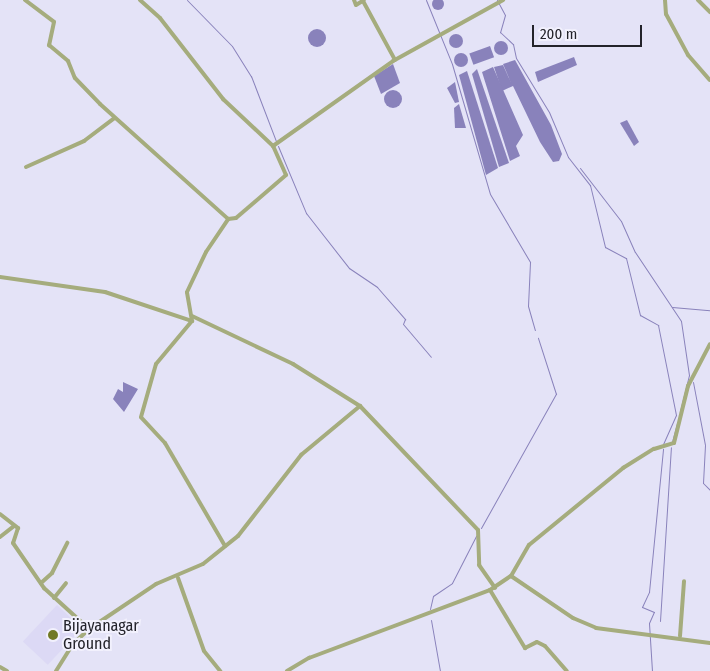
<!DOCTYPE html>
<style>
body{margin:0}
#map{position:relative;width:710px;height:671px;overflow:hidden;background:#e4e3f7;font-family:"Fira Sans Condensed",sans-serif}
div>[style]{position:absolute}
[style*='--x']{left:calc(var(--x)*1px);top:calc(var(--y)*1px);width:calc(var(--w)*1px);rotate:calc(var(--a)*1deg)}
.built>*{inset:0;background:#dcd9f5;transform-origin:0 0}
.water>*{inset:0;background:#8982bb;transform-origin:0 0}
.round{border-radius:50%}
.stream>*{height:1px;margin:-0.5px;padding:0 0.5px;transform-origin:0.5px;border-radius:0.5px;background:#8982bb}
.minor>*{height:4px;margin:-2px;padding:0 2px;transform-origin:2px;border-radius:2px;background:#a5ac7d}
.dots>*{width:14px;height:14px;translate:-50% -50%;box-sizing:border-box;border:2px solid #f2f1fd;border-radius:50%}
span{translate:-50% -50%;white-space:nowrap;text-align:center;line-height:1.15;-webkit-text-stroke:4px #f2f1fd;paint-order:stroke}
.poi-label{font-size:16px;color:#23232a}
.left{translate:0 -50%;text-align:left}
.scale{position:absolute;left:532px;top:25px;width:110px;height:22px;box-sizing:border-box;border:2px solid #23232a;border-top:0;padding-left:6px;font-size:15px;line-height:18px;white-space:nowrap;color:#23232a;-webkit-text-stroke:4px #f2f1fd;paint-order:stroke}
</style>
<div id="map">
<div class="built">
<i style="left:57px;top:605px;width:34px;height:50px;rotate:43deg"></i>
</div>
<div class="water">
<i class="round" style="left:432px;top:-2px;width:12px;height:12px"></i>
<i class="round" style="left:308px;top:29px;width:18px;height:18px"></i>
<i class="round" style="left:449px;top:34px;width:14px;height:14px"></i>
<i class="round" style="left:494px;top:41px;width:14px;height:14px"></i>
<i style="left:490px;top:46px;width:12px;height:22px;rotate:70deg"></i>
<i class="round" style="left:454px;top:53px;width:14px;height:14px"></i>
<i style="clip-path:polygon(574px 57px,577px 65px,538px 82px,535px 72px)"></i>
<i style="clip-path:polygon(515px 60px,551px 125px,562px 154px,559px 161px,553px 162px,540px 142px,513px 86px,502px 91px,494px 67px,503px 65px,512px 85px,503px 64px)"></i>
<i style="clip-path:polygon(393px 64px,400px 83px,381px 94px,374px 76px)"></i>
<i style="clip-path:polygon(493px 67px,523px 135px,516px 146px,520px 156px,510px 161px,482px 72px)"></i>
<i style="clip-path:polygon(477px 69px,509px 163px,499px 167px,472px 74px)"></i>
<i style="clip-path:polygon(467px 71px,498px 168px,486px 175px,459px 75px)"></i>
<i style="clip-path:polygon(455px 82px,459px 102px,455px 103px,447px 88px)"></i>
<i class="round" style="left:384px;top:90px;width:18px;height:18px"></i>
<i style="clip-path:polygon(459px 104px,466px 128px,455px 128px,454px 108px)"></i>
<i style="clip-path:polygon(627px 120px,639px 142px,634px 146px,620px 123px)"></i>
<i style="clip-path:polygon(123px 382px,138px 389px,124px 412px,113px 399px,118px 389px,123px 392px)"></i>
</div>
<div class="stream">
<i style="--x:187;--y:0;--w:64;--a:45.6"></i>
<i style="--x:232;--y:46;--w:36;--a:58"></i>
<i style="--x:251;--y:76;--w:70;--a:69"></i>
<i style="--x:426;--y:0;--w:69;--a:67.9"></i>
<i style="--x:452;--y:64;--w:135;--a:73.7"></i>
<i style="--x:490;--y:194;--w:79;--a:59.5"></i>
<i style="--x:530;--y:262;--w:44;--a:92.6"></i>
<i style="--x:528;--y:306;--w:25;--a:74"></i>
<i style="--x:497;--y:0;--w:17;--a:62"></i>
<i style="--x:505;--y:15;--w:18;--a:106"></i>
<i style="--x:500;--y:32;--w:18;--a:43"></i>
<i style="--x:513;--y:44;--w:14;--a:78"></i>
<i style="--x:516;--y:58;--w:63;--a:58.6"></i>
<i style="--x:549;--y:112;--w:49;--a:67.1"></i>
<i style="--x:568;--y:157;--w:36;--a:52"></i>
<i style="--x:590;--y:185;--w:64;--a:76.4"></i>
<i style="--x:605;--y:247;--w:24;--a:28"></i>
<i style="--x:626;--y:258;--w:59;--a:76.2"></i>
<i style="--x:640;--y:315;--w:21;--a:29"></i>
<i style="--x:658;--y:325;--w:92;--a:78.7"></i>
<i style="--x:676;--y:415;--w:32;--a:114"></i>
<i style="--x:278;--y:146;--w:73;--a:67.3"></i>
<i style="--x:306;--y:213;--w:70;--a:52"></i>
<i style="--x:349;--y:268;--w:34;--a:34"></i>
<i style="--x:377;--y:287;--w:43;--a:48.8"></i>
<i style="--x:405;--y:319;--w:5;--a:112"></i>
<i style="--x:403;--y:324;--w:43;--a:49.7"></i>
<i style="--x:580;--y:168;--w:67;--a:52.3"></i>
<i style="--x:621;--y:221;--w:34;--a:66"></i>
<i style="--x:635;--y:252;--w:83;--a:56.3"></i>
<i style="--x:681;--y:321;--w:55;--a:81.6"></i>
<i style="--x:689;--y:375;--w:38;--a:104"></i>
<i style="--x:672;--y:307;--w:38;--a:5"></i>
<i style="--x:693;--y:382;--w:64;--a:79.2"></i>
<i style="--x:705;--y:445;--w:38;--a:93"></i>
<i style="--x:703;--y:483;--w:10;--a:45"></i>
<i style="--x:672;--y:442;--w:20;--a:-75"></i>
<i style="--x:481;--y:528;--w:154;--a:-60.8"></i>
<i style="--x:556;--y:394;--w:59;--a:-107.8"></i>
<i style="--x:430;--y:609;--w:13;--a:-77"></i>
<i style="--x:433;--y:596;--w:23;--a:-34"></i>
<i style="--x:452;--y:583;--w:53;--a:-62.9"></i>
<i style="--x:431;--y:620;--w:52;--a:80"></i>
<i style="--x:660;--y:621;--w:174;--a:-86.4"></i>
<i style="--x:652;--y:671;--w:48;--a:-93.6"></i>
<i style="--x:649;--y:623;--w:12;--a:-66"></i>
<i style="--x:654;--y:612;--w:13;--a:-157"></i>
<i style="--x:642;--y:607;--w:17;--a:-65"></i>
<i style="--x:649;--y:592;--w:144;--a:-84.4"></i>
</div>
<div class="minor">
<i style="--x:25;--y:0;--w:36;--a:37"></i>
<i style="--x:54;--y:22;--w:24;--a:102"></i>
<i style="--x:49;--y:45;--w:25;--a:40"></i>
<i style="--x:68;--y:61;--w:18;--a:68"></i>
<i style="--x:75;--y:78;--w:36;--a:46"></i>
<i style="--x:100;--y:104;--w:172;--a:41.9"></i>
<i style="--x:140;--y:0;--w:27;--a:42"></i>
<i style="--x:160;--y:18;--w:103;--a:52.1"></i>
<i style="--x:223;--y:99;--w:69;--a:43.2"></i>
<i style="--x:354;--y:0;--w:5;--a:68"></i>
<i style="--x:356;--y:5;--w:9;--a:-32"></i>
<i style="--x:665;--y:0;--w:14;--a:86"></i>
<i style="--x:666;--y:14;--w:47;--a:61.8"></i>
<i style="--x:688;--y:55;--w:33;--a:49"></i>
<i style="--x:698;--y:0;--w:17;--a:45"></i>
<i style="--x:363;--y:1;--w:67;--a:61.5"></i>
<i style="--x:26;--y:167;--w:64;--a:-24.1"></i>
<i style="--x:84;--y:141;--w:38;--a:-37"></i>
<i style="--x:0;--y:277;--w:106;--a:8.1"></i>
<i style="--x:105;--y:292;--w:92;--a:18.4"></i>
<i style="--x:192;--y:316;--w:112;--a:25.4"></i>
<i style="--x:293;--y:364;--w:79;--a:32.1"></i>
<i style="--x:360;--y:406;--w:171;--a:46.4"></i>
<i style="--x:478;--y:530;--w:35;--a:88"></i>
<i style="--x:479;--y:565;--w:28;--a:55"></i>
<i style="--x:0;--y:514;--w:23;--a:38"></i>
<i style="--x:18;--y:528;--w:16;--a:108"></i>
<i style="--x:13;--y:543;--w:55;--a:55.4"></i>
<i style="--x:44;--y:588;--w:61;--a:42.3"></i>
<i style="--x:0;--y:537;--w:18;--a:-38"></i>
<i style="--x:225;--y:546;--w:119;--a:-120.2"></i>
<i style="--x:165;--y:443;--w:35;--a:-133"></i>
<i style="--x:141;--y:417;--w:55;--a:-74.2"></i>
<i style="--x:156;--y:364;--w:56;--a:-50.1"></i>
<i style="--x:192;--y:321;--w:29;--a:-100"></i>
<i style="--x:187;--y:292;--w:44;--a:-64.6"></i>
<i style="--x:206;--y:252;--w:40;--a:-56"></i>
<i style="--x:228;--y:219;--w:8;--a:-7"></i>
<i style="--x:236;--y:218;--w:66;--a:-40.7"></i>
<i style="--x:286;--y:175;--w:32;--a:-114"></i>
<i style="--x:273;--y:146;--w:147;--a:-35.3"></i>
<i style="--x:393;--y:61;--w:126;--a:-29"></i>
<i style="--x:511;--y:576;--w:75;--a:34.1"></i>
<i style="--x:573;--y:618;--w:25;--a:23"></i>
<i style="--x:596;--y:628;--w:115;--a:7.5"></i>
<i style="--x:178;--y:578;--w:77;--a:70.4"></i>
<i style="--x:204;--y:651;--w:26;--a:51"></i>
<i style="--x:41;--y:583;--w:15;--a:-42"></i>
<i style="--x:52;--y:573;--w:34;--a:-63"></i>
<i style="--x:490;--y:590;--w:68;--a:58.9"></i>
<i style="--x:525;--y:648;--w:13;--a:-27"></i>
<i style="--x:537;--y:642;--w:9;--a:27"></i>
<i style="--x:545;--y:646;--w:33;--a:49"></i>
<i style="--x:54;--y:598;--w:19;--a:-51"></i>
<i style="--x:680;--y:636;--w:55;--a:-85.8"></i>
<i style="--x:0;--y:667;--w:8;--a:30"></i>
<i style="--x:56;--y:671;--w:31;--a:-58"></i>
<i style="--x:72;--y:645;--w:23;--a:-43"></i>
<i style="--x:89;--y:629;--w:81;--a:-33.9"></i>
<i style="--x:156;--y:584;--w:51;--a:-23.1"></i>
<i style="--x:203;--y:564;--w:45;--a:-38.7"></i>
<i style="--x:238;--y:536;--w:103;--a:-52.1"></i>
<i style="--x:301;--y:455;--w:77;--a:-39.7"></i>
<i style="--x:287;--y:671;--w:26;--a:-31"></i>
<i style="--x:309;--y:658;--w:193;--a:-20.6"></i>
<i style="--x:490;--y:590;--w:25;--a:-34"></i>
<i style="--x:511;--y:576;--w:36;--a:-60"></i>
<i style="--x:529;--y:545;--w:122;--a:-39.3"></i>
<i style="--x:623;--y:468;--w:36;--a:-32"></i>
<i style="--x:654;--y:449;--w:21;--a:-17"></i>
<i style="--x:674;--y:443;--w:59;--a:-76.2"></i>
<i style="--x:688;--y:386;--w:47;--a:-62.4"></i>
</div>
<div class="dots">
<i style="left:53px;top:635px;background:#717923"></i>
</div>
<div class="poi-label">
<span class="left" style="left:63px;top:635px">Bijayanagar<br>Ground</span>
</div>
<div class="scale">200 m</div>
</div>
